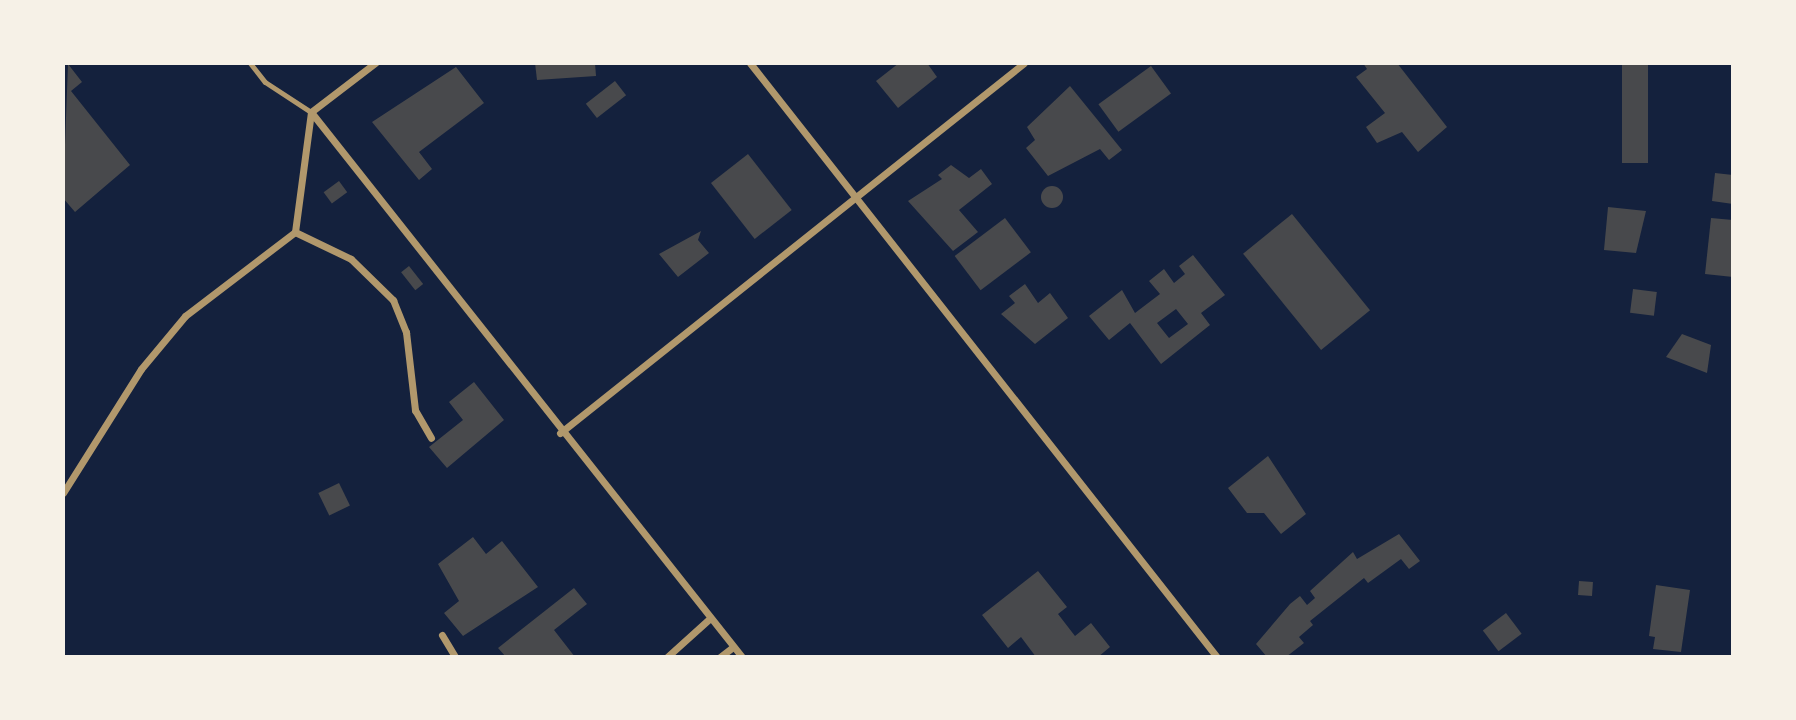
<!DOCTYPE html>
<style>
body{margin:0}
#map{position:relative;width:1796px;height:720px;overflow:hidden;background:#14213d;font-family:"Source Serif 4",serif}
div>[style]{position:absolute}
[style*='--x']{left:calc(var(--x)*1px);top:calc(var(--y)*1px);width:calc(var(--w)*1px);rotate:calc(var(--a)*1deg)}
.building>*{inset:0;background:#48494c;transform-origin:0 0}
.round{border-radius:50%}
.service>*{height:5px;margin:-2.5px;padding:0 2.5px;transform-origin:2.5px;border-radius:2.5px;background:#b1986c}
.minor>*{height:7px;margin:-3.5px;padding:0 3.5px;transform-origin:3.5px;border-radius:3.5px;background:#b1986c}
span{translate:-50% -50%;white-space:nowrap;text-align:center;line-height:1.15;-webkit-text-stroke:5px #f6f1e7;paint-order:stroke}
.frame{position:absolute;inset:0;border:65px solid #f6f1e7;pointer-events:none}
</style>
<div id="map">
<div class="building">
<i style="clip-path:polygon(535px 63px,595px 63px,596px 76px,537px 80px)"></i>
<i style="clip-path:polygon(899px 63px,927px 63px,937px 77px,898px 108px,876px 81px)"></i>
<i style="clip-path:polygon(1363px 63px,1397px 63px,1447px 127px,1418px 152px,1402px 132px,1377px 143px,1366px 127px,1385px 113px,1356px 77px,1367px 69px)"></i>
<i style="left:1622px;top:63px;width:26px;height:100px"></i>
<i style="clip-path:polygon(68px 64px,82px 82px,71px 91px,130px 165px,75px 212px,63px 198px)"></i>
<i style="left:1151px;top:66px;width:34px;height:65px;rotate:54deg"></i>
<i style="clip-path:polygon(456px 67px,484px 103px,419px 152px,432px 169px,419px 180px,372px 122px)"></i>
<i style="left:615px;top:81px;width:18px;height:37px;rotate:52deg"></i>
<i style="clip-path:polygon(1070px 86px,1122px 150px,1109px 160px,1100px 149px,1048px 176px,1026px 148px,1035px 140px,1027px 127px)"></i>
<i style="left:748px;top:154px;width:71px;height:47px;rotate:52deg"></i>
<i style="clip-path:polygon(951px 165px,969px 178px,981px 169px,992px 184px,959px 210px,978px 232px,953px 251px,908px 201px,942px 179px,938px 175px)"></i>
<i style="clip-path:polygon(1715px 173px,1733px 175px,1733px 204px,1712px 201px)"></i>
<i style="left:339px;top:181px;width:14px;height:19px;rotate:54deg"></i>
<i class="round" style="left:1041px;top:186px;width:22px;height:22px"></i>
<i style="clip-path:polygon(1608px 207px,1646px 211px,1636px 253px,1604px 250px)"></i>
<i style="left:1292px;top:214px;width:124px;height:63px;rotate:51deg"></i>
<i style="left:1005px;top:218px;width:43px;height:63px;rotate:53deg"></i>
<i style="clip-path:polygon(1711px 218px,1733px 220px,1733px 277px,1705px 274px)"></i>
<i style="clip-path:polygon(701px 231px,698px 240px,709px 253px,678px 277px,659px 254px)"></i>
<i style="clip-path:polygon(evenodd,1193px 255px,1225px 295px,1201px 313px,1210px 325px,1161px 364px,1130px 323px,1109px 340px,1089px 316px,1122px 290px,1135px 313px,1160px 294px,1149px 281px,1164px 269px,1174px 283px,1185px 274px,1179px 266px,1193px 255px,1176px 309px,1188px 324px,1169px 338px,1157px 323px,1176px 309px)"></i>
<i style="left:409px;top:266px;width:23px;height:10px;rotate:52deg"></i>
<i style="clip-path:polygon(1025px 284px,1038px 303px,1050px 293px,1068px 318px,1035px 344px,1001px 314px,1015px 303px,1009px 296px)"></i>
<i style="left:1633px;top:289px;width:24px;height:24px;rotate:7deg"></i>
<i style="clip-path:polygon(1682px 334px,1711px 345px,1707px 373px,1666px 357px)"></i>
<i style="clip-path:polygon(474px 382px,504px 420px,447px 468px,429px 447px,463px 420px,449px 402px)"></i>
<i style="clip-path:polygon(1268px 456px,1306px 514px,1281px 534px,1264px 513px,1247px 513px,1228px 488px)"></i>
<i style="left:339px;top:483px;width:25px;height:23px;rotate:64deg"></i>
<i style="clip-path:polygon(1399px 534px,1420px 561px,1409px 569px,1401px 559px,1368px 583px,1364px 578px,1310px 621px,1313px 625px,1299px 637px,1304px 643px,1286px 657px,1267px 657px,1256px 644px,1290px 604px,1300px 596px,1307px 605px,1315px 598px,1310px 591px,1353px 552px,1357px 559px)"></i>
<i style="clip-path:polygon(473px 537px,486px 554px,502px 541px,538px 587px,463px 636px,444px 613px,459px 601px,438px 564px)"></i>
<i style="clip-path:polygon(1038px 571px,1067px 607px,1058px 614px,1075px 636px,1091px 623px,1110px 647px,1098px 657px,1036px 657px,1021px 637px,1008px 648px,982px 615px)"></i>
<i style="left:1579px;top:581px;width:14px;height:14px;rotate:4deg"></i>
<i style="clip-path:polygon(1656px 585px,1690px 590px,1681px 652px,1653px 649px,1655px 637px,1649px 636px)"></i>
<i style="clip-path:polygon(574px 588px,587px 604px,554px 630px,575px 657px,506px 657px,498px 648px)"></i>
<i style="left:1506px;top:613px;width:26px;height:29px;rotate:53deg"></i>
</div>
<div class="service">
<i style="--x:250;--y:63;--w:24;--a:52"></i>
<i style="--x:265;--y:82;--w:55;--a:33.1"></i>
</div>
<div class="minor">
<i style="--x:750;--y:63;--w:756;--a:51.83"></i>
<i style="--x:311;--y:112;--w:695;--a:51.66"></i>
<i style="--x:311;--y:112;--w:81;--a:-37.4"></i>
<i style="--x:295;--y:232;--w:62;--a:25.7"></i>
<i style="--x:351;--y:259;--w:59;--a:44.3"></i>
<i style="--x:393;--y:300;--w:35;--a:68"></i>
<i style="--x:406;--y:332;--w:79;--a:83.4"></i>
<i style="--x:415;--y:410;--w:32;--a:60"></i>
<i style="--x:560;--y:433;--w:593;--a:-38.57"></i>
<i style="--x:63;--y:493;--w:146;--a:-57.8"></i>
<i style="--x:141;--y:369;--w:69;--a:-50.3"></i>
<i style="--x:185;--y:316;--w:138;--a:-37.4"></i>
<i style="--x:295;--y:232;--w:121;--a:-82.4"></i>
<i style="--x:442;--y:635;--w:26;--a:59"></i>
<i style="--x:667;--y:657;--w:57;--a:-42.1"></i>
<i style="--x:720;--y:657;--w:16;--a:-38"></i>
</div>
<div class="frame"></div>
</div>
